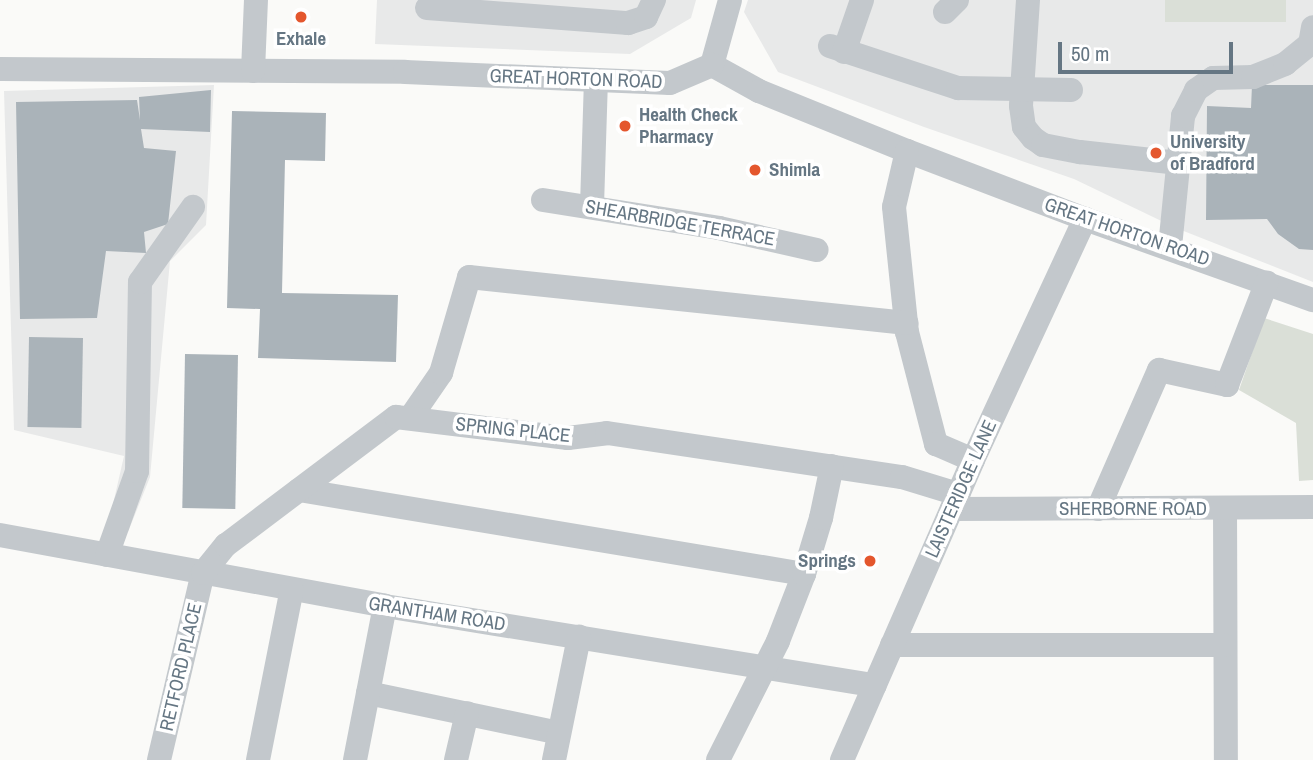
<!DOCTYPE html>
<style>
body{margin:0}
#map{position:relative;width:1313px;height:760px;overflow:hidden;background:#fafaf8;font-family:"Archivo Narrow",sans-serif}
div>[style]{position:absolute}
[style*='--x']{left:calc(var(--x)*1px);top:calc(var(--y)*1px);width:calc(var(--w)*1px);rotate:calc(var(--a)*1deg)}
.built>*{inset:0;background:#e8e9e9}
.green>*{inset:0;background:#dadfd7;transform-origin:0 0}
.building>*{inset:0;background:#aab3b9;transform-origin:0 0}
.minor>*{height:24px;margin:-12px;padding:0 12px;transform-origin:12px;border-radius:12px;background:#c3c8cc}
.dots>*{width:19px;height:19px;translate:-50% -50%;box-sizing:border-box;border:4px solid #fff;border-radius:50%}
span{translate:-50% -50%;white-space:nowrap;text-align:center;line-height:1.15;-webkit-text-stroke:7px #fff;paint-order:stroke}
.poi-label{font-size:19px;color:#657683;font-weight:700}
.left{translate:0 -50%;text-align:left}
.right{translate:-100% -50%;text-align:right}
.street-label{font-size:19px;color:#657683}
.scale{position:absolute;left:1058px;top:42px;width:175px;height:32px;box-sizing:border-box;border:4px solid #657683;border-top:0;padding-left:9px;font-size:21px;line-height:24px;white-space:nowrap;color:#657683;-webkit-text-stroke:5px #fff;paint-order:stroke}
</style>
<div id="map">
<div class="built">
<i style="clip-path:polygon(377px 0,696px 0,691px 18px,630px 54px,375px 44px)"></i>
<i style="clip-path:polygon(748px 0,1313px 0,1313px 282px,1176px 228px,1074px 179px,924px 127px,778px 72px,744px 12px)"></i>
<i style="clip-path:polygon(214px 85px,206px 225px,170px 261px,150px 477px,128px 532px,108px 526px,124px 456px,14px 430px,4px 91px)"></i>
</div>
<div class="green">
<i style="left:1165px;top:0;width:121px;height:22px"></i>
<i style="clip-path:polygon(1264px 318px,1313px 334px,1313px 480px,1299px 481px,1296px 423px,1239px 390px)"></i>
</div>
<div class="building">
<i style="clip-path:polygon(1252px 85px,1313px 85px,1313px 250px,1299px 249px,1278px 234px,1267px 219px,1206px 220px,1207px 106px,1251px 108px)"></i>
<i style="clip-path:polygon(211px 90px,210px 132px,141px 129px,144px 148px,176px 151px,168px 224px,144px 232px,146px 253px,106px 251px,97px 318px,20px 319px,16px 102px,137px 100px,140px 120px,139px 97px)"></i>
<i style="clip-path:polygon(232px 111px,326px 113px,325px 161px,285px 160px,282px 293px,398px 295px,396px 362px,258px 358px,260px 309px,227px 308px)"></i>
<i style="left:29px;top:337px;width:54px;height:90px;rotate:1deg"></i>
<i style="left:185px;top:354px;width:53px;height:154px;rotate:1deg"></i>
</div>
<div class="minor">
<i style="--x:1028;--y:0;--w:106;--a:93.8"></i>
<i style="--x:1021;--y:106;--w:21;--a:82"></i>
<i style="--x:1024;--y:127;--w:14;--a:51"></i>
<i style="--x:1033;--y:138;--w:12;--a:35"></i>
<i style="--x:1043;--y:145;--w:38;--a:11"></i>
<i style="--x:1080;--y:152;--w:99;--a:6.4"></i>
<i style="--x:427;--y:8;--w:202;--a:4.3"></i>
<i style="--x:628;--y:23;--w:19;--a:-18"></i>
<i style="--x:646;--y:17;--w:19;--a:-65"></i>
<i style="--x:945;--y:12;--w:17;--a:-45"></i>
<i style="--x:830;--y:46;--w:135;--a:18.2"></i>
<i style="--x:958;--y:88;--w:113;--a:1"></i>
<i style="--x:844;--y:52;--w:55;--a:-70.9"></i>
<i style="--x:712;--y:65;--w:54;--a:29"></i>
<i style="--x:759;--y:91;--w:160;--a:22.1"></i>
<i style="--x:907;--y:151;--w:191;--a:20.9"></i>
<i style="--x:1085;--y:219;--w:242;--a:19.6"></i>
<i style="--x:712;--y:65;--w:67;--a:-74.5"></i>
<i style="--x:0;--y:69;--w:405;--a:0.4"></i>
<i style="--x:405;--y:72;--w:265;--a:2.4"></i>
<i style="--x:670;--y:83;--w:46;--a:-23.2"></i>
<i style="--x:253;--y:71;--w:71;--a:-87.6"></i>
<i style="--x:907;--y:151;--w:57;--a:103.1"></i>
<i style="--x:894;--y:207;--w:126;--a:84.1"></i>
<i style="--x:907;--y:332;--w:116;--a:75.5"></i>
<i style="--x:936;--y:444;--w:40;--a:23.4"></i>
<i style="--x:543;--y:200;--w:178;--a:9"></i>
<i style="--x:719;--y:228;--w:100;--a:12.7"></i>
<i style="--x:592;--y:206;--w:124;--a:-88.2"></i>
<i style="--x:1170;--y:247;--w:132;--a:-84.3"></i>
<i style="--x:1183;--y:116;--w:29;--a:-63"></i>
<i style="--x:1196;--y:90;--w:21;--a:-35"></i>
<i style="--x:1213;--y:78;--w:40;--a:-1.4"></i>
<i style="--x:1253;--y:77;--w:35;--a:-22"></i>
<i style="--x:1285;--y:64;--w:32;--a:-39"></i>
<i style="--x:1310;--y:44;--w:17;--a:-80"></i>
<i style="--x:410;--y:418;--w:55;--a:-55.4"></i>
<i style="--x:441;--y:373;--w:100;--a:-73.7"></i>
<i style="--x:469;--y:277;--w:440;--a:6"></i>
<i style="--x:299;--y:490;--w:512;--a:9.44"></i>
<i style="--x:1225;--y:508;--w:252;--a:89.8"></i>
<i style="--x:952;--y:509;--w:361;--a:-0.3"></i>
<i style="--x:1098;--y:509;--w:152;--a:-66.3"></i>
<i style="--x:1159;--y:370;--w:70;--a:12.4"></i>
<i style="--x:1227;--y:385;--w:110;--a:-68.8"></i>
<i style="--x:0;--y:535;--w:391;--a:10.4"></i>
<i style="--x:385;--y:606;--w:496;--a:9.2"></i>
<i style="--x:107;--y:555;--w:89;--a:-70.3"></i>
<i style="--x:137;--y:471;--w:189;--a:-89.1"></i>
<i style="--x:140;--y:282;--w:92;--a:-54.8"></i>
<i style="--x:892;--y:645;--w:332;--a:0"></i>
<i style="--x:368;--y:693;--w:195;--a:11.8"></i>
<i style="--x:159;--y:760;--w:192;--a:-76.8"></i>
<i style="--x:203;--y:573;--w:36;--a:-51"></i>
<i style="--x:226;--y:545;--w:213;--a:-37"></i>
<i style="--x:396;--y:417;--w:173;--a:7"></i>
<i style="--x:568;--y:438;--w:39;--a:-7"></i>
<i style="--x:607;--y:433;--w:298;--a:8.5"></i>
<i style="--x:902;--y:477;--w:59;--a:16.9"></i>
<i style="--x:258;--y:760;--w:174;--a:-78.8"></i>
<i style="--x:355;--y:760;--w:157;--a:-79"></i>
<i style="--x:456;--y:760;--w:48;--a:-76.8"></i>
<i style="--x:554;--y:760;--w:126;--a:-78.5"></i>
<i style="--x:718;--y:760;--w:133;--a:-63.2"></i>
<i style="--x:778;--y:641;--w:72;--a:-68.8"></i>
<i style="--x:804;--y:574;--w:59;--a:-73.1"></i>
<i style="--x:821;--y:518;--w:53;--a:-78.1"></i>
<i style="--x:842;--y:760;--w:327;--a:-66.4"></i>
<i style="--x:973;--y:460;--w:266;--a:-65.1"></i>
</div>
<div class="dots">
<i style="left:301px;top:17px;background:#e4572e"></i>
<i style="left:625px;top:126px;background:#e4572e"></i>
<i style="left:1156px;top:153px;background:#e4572e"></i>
<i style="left:755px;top:170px;background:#e4572e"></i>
<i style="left:870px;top:561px;background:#e4572e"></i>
</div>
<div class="poi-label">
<span style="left:301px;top:39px">Exhale</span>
<span class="left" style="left:639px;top:126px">Health Check<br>Pharmacy</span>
<span class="left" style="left:1170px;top:153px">University<br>of Bradford</span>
<span class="left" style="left:769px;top:170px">Shimla</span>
<span class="right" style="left:856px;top:561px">Springs</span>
</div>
<div class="street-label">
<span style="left:576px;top:79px;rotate:2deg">GREAT HORTON ROAD</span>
<span style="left:680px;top:223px;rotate:10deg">SHEARBRIDGE TERRACE</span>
<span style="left:1127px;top:232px;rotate:19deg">GREAT HORTON ROAD</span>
<span style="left:513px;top:430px;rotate:6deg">SPRING PLACE</span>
<span style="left:961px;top:489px;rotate:-66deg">LAISTERIDGE LANE</span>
<span style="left:1133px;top:509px">SHERBORNE ROAD</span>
<span style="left:437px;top:614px;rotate:9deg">GRANTHAM ROAD</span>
<span style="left:181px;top:667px;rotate:-77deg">RETFORD PLACE</span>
</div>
<div class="scale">50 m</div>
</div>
